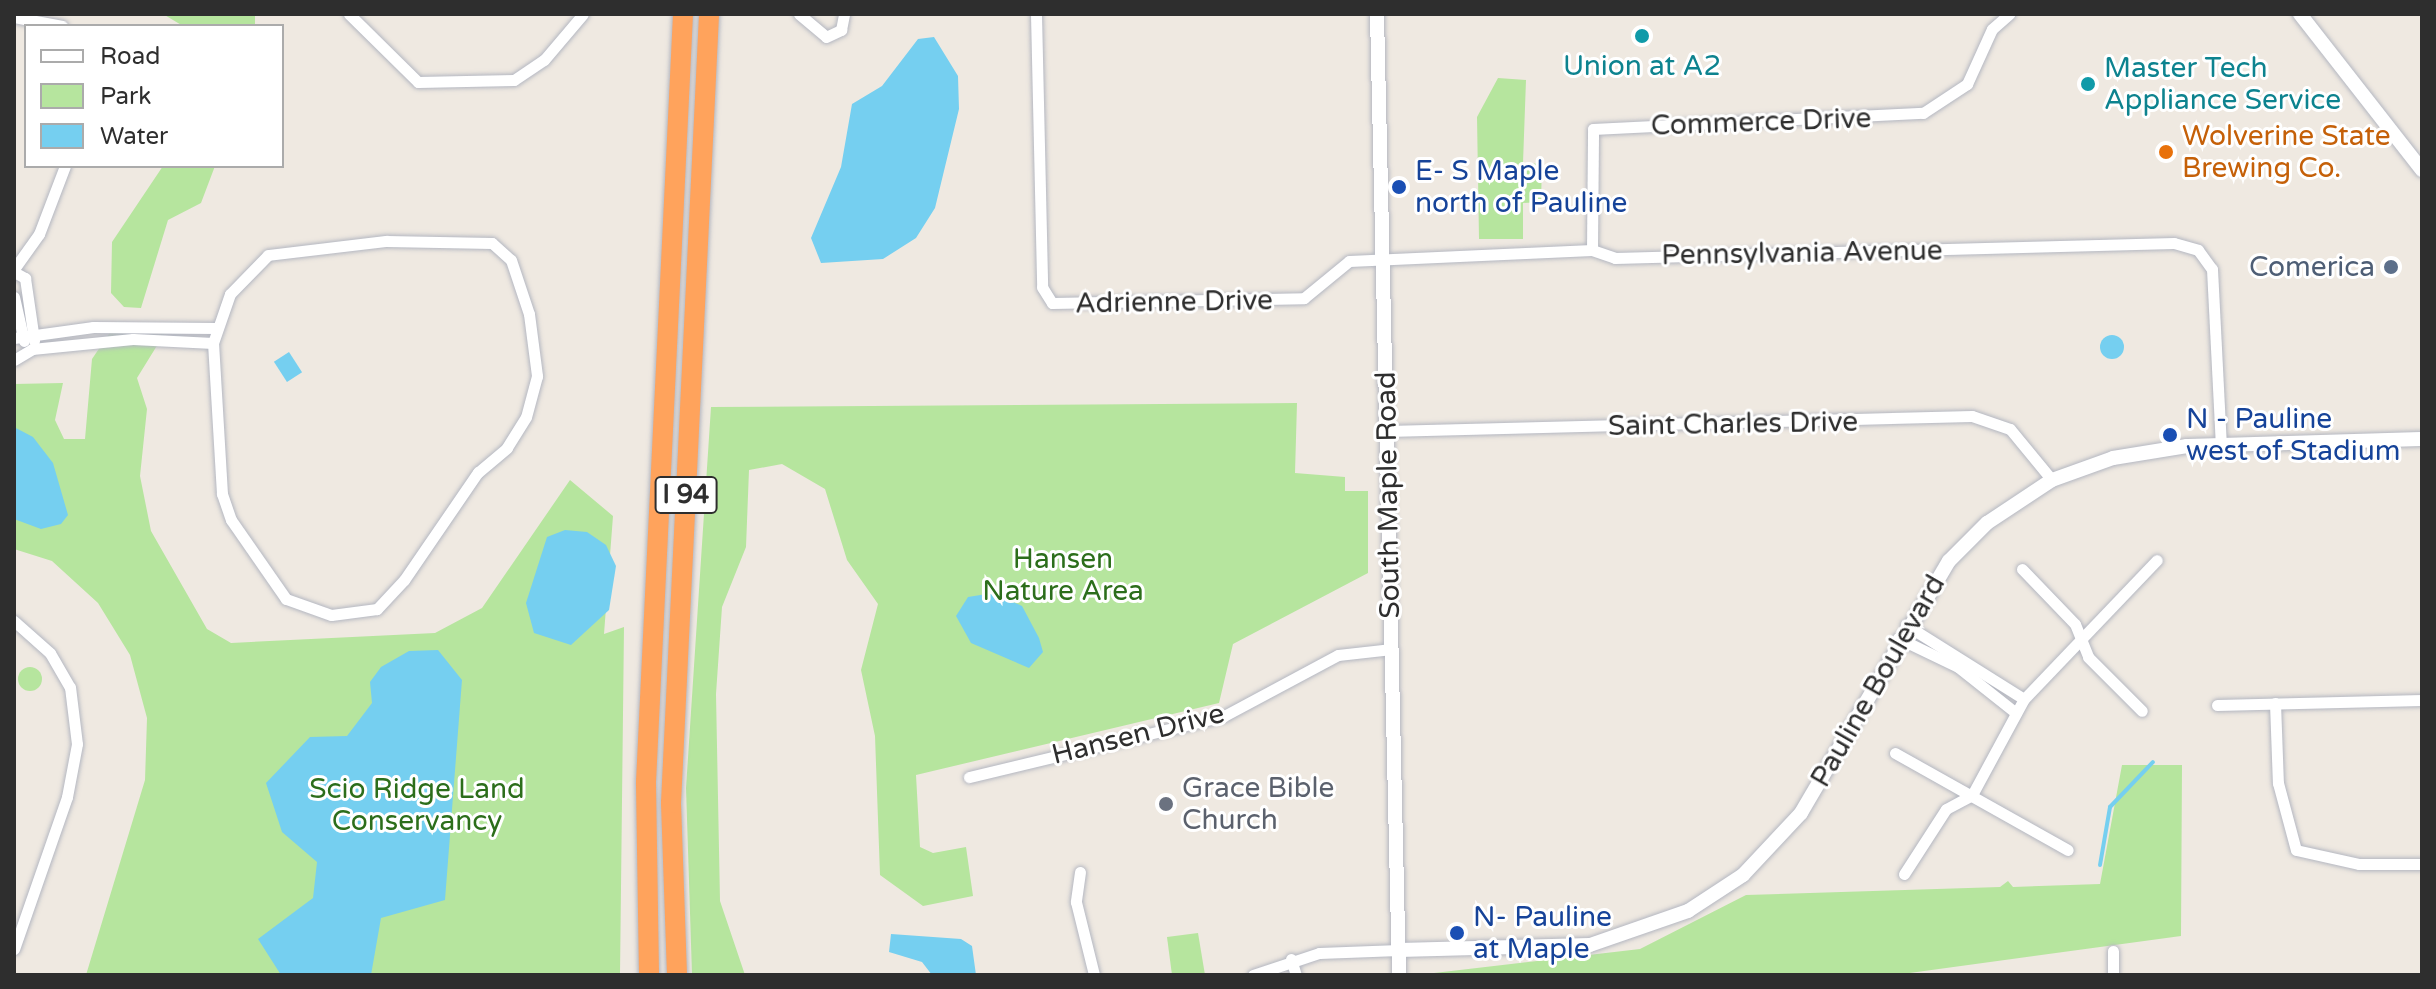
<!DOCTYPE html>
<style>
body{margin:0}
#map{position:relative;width:2436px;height:989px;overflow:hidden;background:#efe9e1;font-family:"Varela Round",sans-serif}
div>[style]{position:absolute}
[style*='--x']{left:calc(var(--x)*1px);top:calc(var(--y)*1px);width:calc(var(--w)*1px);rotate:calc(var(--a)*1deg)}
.green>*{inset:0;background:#b6e59e}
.round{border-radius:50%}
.water>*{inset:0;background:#75cff0;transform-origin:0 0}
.stream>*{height:4px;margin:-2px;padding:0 2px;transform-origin:2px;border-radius:2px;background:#75cff0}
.roads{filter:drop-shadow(0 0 2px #b4b7c1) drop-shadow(0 0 2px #b4b7c1)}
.street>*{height:11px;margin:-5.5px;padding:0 5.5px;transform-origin:5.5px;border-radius:5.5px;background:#fff}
.secondary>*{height:14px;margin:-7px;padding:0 7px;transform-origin:7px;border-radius:7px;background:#fff}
.highway>*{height:20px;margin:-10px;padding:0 10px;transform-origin:10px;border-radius:10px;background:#ffa35c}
.dots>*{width:22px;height:22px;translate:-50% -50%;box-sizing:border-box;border:4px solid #fff;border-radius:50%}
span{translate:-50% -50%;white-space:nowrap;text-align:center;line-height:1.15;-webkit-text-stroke:6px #fff;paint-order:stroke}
.shield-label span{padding:2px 6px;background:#fff;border:2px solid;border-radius:6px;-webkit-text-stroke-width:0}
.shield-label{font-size:26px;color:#2e2e2e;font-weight:700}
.culture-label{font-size:28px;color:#0d838f}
.left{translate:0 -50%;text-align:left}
.street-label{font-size:28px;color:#2e2e2e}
.food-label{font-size:28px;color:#c56008}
.transit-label{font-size:28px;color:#164399}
.service-label{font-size:28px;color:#4e5e75}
.right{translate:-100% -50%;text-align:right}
.park-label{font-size:28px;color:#2c6e1b}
.worship-label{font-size:28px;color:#5b616d}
.frame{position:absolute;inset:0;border:16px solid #2e2e2e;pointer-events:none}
.legend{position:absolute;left:24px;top:24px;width:260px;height:144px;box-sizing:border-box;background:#fff;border:2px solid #ababab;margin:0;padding:10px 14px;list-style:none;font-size:24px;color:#2e2e2e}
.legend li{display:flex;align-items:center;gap:16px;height:40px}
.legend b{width:40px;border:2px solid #ababab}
</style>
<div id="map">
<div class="green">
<i style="clip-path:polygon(163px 14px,255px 14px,255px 26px,183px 26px)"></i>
<i style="clip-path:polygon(1498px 78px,1526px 80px,1523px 163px,1542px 164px,1541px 202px,1523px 203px,1523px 239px,1479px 239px,1477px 117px)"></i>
<i style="clip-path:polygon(163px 166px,215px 166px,201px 203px,168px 220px,141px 308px,124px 307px,111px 293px,112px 242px)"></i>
<i style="clip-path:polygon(115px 325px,166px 331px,137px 378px,147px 409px,140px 476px,151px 531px,207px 629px,231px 643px,435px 633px,482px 608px,570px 480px,613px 516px,604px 634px,624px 627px,620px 975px,86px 975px,145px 780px,147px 718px,130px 655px,98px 603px,52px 561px,14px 549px,14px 384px,63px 383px,55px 420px,64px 439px,85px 439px,92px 359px)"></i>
<i style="clip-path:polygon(1297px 403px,1295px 473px,1345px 477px,1345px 491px,1368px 491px,1368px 573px,1233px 644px,1219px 703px,916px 775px,920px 847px,933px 853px,966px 847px,973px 896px,923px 906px,880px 875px,875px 736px,861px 670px,878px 604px,847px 560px,825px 489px,782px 464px,749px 470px,746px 547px,722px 607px,716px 694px,720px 901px,745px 975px,692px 975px,686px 788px,711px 407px)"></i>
<i class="round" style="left:18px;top:667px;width:24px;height:24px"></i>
<i style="clip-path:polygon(2122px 765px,2182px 765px,2181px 936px,1895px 975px,1417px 975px,1640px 949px,1746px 895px,2000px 887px,2008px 881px,2013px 887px,2100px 884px)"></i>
<i style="clip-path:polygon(1198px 933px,1205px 975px,1172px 975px,1167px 937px)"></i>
</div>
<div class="water">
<i style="clip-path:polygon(934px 37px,958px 76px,959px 109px,935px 208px,916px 238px,883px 259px,821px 263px,811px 238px,841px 167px,852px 104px,882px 86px,918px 39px)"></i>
<i class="round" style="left:2100px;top:335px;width:24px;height:24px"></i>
<i style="left:289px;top:352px;width:24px;height:18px;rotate:57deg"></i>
<i style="clip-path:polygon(14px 427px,33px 437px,53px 463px,68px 515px,61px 524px,41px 529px,14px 519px)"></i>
<i style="clip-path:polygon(565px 530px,587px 532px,606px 545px,616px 566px,609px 610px,571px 645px,534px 633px,526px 603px,547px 537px)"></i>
<i style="clip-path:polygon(993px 593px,1022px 606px,1039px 638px,1043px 652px,1029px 668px,971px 643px,956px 616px,968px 597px)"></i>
<i style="clip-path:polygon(438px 650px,462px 680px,445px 900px,381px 918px,371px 975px,281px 975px,258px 939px,313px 898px,317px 862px,282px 832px,266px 783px,310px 737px,347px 736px,372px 703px,370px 682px,381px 667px,409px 651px)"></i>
<i style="clip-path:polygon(891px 934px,961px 939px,972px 946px,976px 975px,932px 975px,922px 962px,889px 952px)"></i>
</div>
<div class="stream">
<i style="--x:2100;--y:865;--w:59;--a:-80.2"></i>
<i style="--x:2110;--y:807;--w:62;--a:-46.3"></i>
</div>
<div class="roads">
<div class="street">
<i style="--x:349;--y:14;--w:97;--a:44.6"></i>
<i style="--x:418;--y:82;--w:96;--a:-1.2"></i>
<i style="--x:514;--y:80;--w:36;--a:-34"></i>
<i style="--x:544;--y:60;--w:60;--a:-49.7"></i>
<i style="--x:799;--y:14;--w:35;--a:40"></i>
<i style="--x:826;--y:37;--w:17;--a:-25"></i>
<i style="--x:841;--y:30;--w:16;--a:-79"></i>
<i style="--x:1036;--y:14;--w:273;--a:88.7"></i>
<i style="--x:1042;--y:287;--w:19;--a:58"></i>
<i style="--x:1052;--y:303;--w:252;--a:-1.1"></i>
<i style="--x:1304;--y:298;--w:58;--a:-39.4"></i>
<i style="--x:1349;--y:261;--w:243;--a:-2.6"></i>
<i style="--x:1592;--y:250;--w:24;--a:19"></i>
<i style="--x:1615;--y:258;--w:559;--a:-1.54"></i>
<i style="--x:2174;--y:243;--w:25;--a:16"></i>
<i style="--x:2198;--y:250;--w:24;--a:54"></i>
<i style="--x:2212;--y:269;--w:177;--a:87.1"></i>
<i style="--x:14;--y:17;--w:49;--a:10.6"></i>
<i style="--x:386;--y:241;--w:106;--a:1.1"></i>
<i style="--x:492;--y:243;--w:25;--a:42"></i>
<i style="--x:511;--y:260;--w:57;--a:71.6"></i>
<i style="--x:529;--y:314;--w:63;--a:82.6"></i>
<i style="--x:537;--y:376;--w:42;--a:105"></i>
<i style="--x:526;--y:417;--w:36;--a:122"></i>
<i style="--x:507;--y:448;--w:38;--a:140"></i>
<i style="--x:478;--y:472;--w:131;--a:124.4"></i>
<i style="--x:404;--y:580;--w:40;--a:133"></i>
<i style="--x:377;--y:609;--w:46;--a:172.6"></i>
<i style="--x:331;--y:615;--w:48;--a:-160.4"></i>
<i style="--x:286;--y:599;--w:96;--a:-124.8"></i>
<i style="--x:231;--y:520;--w:28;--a:-109"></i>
<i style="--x:222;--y:494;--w:151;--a:-93.4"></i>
<i style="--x:213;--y:343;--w:52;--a:-70.9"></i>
<i style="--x:230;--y:294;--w:54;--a:-45.7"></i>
<i style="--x:268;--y:255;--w:119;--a:-6.8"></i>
<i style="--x:1592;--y:250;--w:121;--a:-89.5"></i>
<i style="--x:1593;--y:129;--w:330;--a:-2.8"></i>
<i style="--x:1923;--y:113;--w:53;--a:-33.4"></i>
<i style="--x:1967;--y:84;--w:60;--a:-65.6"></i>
<i style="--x:1992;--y:29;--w:23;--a:-41"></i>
<i style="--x:14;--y:269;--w:43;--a:-54.5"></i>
<i style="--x:39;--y:234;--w:73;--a:-69.1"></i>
<i style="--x:14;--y:272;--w:13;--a:29"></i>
<i style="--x:25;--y:278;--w:63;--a:81.7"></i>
<i style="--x:14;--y:297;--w:45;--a:77.2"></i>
<i style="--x:14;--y:338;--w:80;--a:-7.9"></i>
<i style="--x:93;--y:327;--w:123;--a:0.5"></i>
<i style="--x:14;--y:360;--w:21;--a:-31"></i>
<i style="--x:32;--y:349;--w:101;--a:-5.7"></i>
<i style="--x:133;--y:339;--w:80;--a:2.9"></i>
<i style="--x:1387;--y:431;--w:585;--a:-1.47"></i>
<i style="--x:1972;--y:416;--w:40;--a:18.9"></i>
<i style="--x:2010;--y:429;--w:66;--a:50.5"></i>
<i style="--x:2022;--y:569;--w:76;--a:46.1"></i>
<i style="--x:2075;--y:624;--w:35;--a:68"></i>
<i style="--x:2088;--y:657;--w:76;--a:45"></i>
<i style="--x:14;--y:621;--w:48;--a:41.6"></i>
<i style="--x:50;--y:653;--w:39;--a:60"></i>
<i style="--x:70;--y:687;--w:57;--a:83"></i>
<i style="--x:77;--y:744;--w:54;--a:100.7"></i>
<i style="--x:67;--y:797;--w:161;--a:109.2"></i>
<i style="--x:1906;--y:625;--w:139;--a:32.1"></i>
<i style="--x:1898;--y:638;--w:67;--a:25.8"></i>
<i style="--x:1958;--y:667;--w:74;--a:38.4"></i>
<i style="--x:2275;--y:703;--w:80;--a:87.9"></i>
<i style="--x:2278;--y:783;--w:69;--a:75"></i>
<i style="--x:2296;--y:850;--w:65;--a:12.5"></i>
<i style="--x:2359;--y:864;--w:63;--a:0"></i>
<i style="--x:2217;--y:705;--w:205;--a:-1.4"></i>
<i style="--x:1895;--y:753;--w:198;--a:29.3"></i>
<i style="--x:969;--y:777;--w:262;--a:-13.5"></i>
<i style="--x:1224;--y:716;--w:129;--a:-28.2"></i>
<i style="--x:1338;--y:655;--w:54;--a:-6.3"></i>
<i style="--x:1080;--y:872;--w:30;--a:98"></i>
<i style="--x:1076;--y:902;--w:75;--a:76.1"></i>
<i style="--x:1904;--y:874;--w:77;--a:-57.1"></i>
<i style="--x:1946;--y:809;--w:30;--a:-28"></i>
<i style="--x:1972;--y:795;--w:109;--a:-61.6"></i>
<i style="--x:2024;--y:699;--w:192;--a:-46.3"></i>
<i style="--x:2113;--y:951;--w:24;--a:90"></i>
<i style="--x:1291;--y:959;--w:17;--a:73"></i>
<i style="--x:1253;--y:975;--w:70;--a:-18.4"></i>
<i style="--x:1319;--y:953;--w:80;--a:-2.1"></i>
</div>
<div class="secondary">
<i style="--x:1377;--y:14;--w:961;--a:88.69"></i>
<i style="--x:2300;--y:14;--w:198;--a:52"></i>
<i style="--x:1399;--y:950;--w:191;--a:-1.5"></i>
<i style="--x:1590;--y:945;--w:104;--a:-19.1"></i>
<i style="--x:1688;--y:911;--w:66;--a:-33.2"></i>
<i style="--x:1743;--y:875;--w:85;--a:-46.9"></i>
<i style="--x:1801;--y:813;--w:292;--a:-59.6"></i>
<i style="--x:1949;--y:561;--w:54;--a:-45"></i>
<i style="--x:1987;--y:523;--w:78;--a:-33.5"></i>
<i style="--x:2052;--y:480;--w:65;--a:-19.8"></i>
<i style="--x:2113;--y:458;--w:75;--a:-9.2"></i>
<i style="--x:2187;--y:446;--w:235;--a:-1.7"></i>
</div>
<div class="highway">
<i style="--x:649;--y:975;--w:193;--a:-90.9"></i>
<i style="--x:646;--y:782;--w:769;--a:-87.24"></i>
<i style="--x:677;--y:975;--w:172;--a:-92"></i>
<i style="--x:671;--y:803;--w:790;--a:-87.24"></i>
</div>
</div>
<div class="dots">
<i style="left:1642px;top:36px;background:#0f9aa8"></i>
<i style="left:2088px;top:84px;background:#0f9aa8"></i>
<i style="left:2166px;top:152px;background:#e8710a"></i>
<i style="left:1399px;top:187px;background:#1a4fb4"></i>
<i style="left:2391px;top:267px;background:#5c6f8a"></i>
<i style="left:2170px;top:435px;background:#1a4fb4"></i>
<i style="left:1166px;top:804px;background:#6b7280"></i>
<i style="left:1457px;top:933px;background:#1a4fb4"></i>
</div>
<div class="shield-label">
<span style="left:686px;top:495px">I 94</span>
</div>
<div class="culture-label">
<span style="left:1642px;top:66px">Union at A2</span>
<span class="left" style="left:2104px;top:84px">Master Tech<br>Appliance Service</span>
</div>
<div class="street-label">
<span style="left:1761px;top:122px;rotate:-2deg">Commerce Drive</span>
<span style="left:1802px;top:253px;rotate:-1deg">Pennsylvania Avenue</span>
<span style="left:1174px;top:302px;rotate:-1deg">Adrienne Drive</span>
<span style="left:1733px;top:424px;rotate:-1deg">Saint Charles Drive</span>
<span style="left:1388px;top:495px;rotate:-91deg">South Maple Road</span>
<span style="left:1878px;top:681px;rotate:-60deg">Pauline Boulevard</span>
<span style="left:1138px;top:734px;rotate:-14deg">Hansen Drive</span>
</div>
<div class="food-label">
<span class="left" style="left:2182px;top:152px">Wolverine State<br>Brewing Co.</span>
</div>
<div class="transit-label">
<span class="left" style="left:1415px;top:187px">E- S Maple<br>north of Pauline</span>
<span class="left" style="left:2186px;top:435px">N - Pauline<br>west of Stadium</span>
<span class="left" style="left:1473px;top:933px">N- Pauline<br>at Maple</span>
</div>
<div class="service-label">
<span class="right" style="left:2375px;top:267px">Comerica</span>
</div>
<div class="park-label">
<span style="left:1063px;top:575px">Hansen<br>Nature Area</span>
<span style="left:417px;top:805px">Scio Ridge Land<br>Conservancy</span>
</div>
<div class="worship-label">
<span class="left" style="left:1182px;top:804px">Grace Bible<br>Church</span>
</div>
<div class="frame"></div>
<ul class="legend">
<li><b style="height:10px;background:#fff"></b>Road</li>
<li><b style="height:22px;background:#b6e59e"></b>Park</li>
<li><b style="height:22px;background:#75cff0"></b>Water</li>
</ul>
</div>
